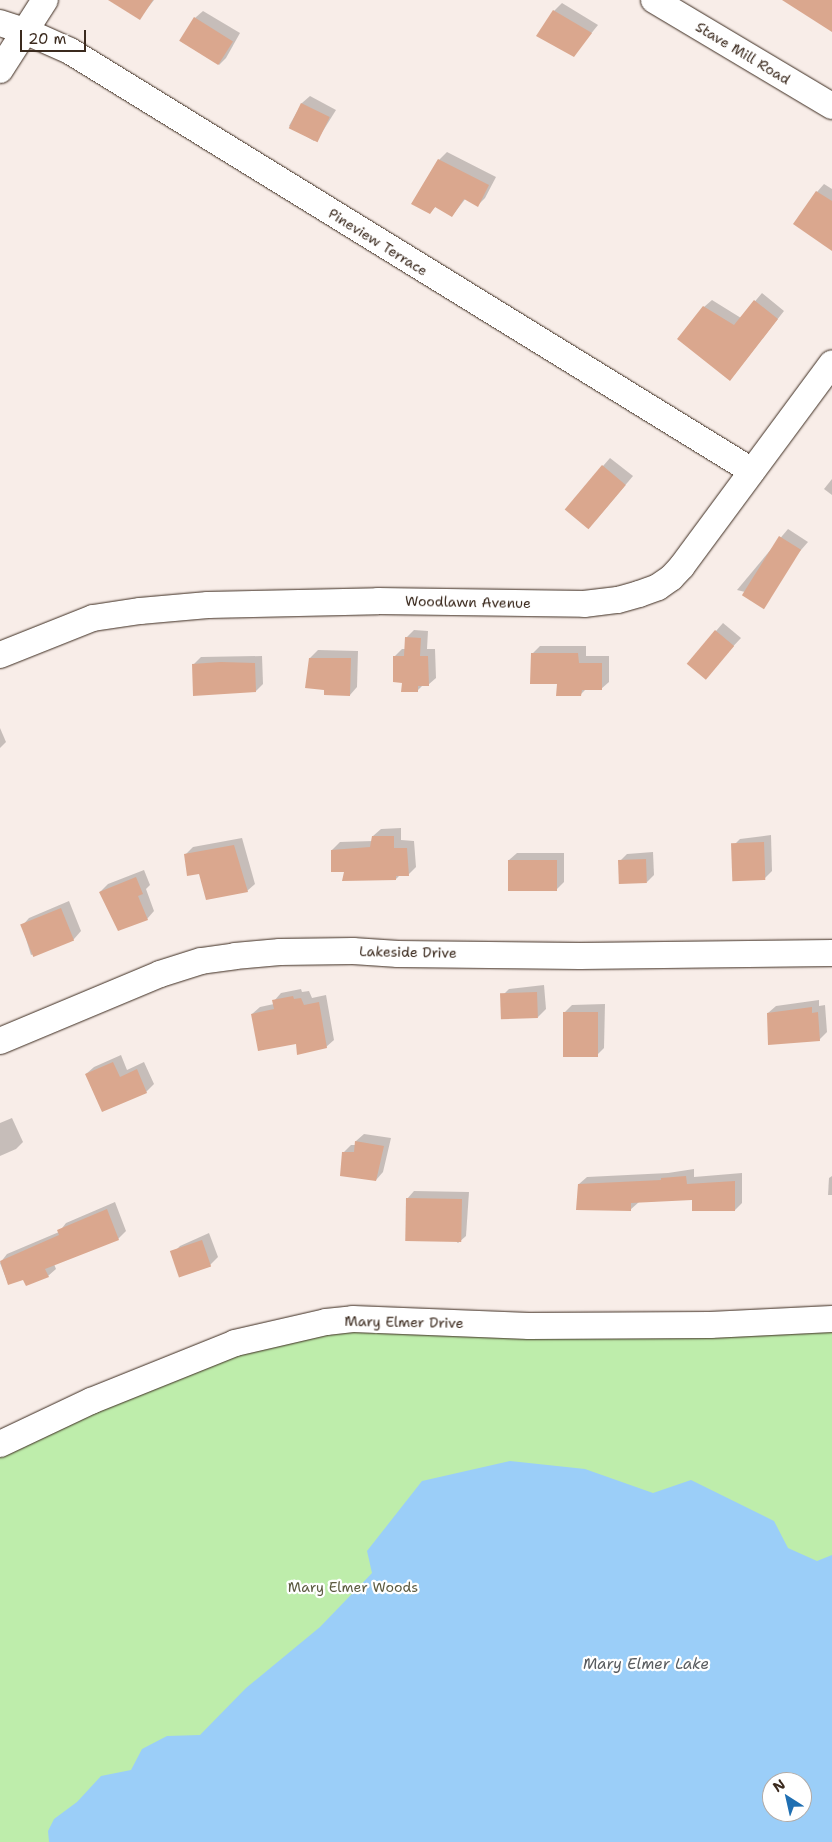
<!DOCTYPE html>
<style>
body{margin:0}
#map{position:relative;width:832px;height:1842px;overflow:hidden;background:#f8ede8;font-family:"Shantell Sans",sans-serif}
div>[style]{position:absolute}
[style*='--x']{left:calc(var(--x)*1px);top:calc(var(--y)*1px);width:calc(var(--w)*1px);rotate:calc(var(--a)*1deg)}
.green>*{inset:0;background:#beedab}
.water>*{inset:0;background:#9bcef8}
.shadow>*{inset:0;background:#0003}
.building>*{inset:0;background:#daa78e;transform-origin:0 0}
.roads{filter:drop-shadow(0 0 1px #3b2a1e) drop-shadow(0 0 1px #3b2a1e)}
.minor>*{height:26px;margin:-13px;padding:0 13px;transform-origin:13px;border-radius:13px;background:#fff}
span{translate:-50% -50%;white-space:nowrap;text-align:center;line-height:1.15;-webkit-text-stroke:4.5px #fff;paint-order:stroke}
.street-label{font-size:14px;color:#3b2a1e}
.park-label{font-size:14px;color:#5c5b41}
.water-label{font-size:15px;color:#585b5f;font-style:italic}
.north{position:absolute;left:762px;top:1772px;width:50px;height:50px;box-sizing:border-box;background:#fff;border:1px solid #b1aaa5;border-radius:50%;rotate:325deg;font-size:14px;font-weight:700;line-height:20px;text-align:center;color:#3b2a1e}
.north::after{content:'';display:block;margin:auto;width:18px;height:22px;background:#1f6fb2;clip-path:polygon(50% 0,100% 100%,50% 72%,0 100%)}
.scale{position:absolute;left:20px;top:30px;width:66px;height:22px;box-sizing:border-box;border:2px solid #3b2a1e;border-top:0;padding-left:6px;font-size:15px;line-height:18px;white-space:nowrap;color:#3b2a1e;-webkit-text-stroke:4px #fff;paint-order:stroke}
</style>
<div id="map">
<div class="green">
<i style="clip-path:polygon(evenodd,832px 1322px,832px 1842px,0 1842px,0 1434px,237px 1354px,334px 1326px,832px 1322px,772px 1782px,802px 1782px,802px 1812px,772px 1812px,772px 1782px)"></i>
</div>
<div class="water">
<i style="clip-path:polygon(evenodd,510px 1461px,585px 1469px,653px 1493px,691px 1480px,774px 1521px,788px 1548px,817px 1561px,832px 1555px,832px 1842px,49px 1842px,48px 1831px,54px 1819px,77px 1802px,101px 1776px,131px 1770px,142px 1749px,167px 1736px,200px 1735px,246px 1688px,320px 1627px,372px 1573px,367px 1551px,422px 1481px,510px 1461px,772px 1782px,802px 1782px,802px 1812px,772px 1812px,772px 1782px)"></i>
</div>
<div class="shadow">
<i style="clip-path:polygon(125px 0,154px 0,140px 18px)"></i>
<i style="clip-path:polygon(562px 3px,598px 25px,573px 56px,554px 11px)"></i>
<i style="clip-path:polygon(203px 11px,240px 33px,226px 58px,219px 65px,195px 18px)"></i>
<i style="clip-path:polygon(310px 96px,336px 110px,321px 134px,314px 141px,289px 126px,302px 103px)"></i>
<i style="clip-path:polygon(447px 152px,496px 177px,485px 198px,478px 205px,466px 198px,452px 216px,436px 206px,430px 213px,439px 160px)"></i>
<i style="clip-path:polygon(824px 184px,832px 189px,832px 248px,817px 192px)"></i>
<i style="clip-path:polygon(762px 293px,784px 311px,730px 380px,704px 307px,712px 300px,741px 318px)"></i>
<i style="clip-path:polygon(610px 458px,633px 476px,596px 520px,603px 466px)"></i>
<i style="clip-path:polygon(832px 479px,832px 495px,824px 489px)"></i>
<i style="clip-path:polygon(788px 529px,808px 542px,761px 596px,737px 590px)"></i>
<i style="clip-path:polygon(723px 623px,741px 638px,711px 670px,716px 631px)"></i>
<i style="clip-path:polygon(414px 630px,428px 631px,427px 649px,435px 649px,436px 678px,428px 685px,423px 685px,418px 690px,403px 682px,394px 657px,402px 649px,406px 649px,406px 638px)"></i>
<i style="clip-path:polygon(540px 646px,586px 646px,586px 656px,609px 656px,609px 682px,601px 689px,587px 688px,580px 695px,533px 653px)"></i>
<i style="clip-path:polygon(318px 650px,358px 651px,357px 687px,350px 695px,326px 688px,310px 658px)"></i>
<i style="clip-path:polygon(262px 656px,263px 684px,256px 691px,193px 665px,201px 657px)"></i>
<i style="clip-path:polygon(0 728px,6px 742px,0 748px)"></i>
<i style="clip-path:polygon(401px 828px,401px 840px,414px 841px,416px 867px,408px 875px,400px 875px,396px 879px,345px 871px,332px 850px,340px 842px,373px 841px,373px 836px,381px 829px)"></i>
<i style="clip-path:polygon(771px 835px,772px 871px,764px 879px,732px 847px,740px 839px)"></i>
<i style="clip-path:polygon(242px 838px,255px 884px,247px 891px,200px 873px,185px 855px,193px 847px)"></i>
<i style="clip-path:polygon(653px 852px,654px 875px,647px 882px,619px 862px,627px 854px)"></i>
<i style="clip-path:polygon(517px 853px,564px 853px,564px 882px,557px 889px,509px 860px)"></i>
<i style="clip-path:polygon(144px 870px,150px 885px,146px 889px,154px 911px,147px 919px,100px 892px,108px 884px)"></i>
<i style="clip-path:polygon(69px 901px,81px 931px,74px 939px,31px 955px,22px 926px,29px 918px)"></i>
<i style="clip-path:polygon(544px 985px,546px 1009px,538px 1017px,502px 996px,509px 989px)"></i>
<i style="clip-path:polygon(301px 989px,302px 992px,309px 991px,312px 998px,326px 995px,334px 1040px,326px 1047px,297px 1043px,252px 1014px,260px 1007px,274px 1004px,274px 1001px,281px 993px)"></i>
<i style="clip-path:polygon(819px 1000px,819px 1006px,825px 1005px,827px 1032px,819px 1040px,768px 1013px,776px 1006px)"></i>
<i style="clip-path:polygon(605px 1004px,604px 1048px,596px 1056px,564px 1013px,572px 1005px)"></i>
<i style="clip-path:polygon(121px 1055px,127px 1070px,144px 1062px,154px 1084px,146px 1092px,86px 1074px,94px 1067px)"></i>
<i style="clip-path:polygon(12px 1118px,23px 1142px,16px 1149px,0 1156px,0 1123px)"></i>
<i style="clip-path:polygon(364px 1134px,391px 1138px,383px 1172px,376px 1180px,343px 1153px,351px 1145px,356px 1145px,356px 1141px)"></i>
<i style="clip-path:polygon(694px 1169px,694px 1177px,742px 1173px,742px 1203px,735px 1210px,693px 1199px,639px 1202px,630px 1210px,579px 1184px,587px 1177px,668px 1173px)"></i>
<i style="clip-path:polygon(832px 1176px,832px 1195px,828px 1195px,829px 1178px)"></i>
<i style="clip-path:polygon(414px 1191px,469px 1192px,466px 1236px,458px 1243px,407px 1199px)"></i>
<i style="clip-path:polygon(115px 1202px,126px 1231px,118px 1239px,54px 1264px,56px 1269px,48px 1276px,23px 1278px,8px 1283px,0 1263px,7px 1254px,59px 1232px,66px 1223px)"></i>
<i style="clip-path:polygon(209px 1233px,218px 1257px,210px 1265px,172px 1254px,180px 1246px)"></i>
</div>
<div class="building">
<i style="clip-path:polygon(108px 0,153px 0,140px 20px)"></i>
<i style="clip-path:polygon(782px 0,832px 0,832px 32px)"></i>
<i style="clip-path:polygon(553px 10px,592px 33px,574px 57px,536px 36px)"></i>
<i style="left:194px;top:17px;width:46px;height:28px;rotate:32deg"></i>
<i style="left:301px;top:103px;width:32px;height:28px;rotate:26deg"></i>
<i style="clip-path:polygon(438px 159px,489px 185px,478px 207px,464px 199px,452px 217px,435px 207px,430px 214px,411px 204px)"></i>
<i style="clip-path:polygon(816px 191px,832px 201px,832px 251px,793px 224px)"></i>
<i style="clip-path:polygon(754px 300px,778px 319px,730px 381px,677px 339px,703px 306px,734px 325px)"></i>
<i style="left:602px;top:465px;width:31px;height:58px;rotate:40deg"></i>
<i style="left:779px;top:536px;width:26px;height:70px;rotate:32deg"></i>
<i style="left:715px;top:630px;width:25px;height:44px;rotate:40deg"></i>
<i style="clip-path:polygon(405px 637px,421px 638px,420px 656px,428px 656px,429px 686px,418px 686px,418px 692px,401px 692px,402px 683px,393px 682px,393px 656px,404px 656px)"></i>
<i style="clip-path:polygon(531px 653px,578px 653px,579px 663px,602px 663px,602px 690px,582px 690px,581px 696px,556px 696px,557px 684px,530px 684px)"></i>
<i style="clip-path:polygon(309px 658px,351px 658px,350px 696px,324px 695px,324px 690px,305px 688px)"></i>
<i style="clip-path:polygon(221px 662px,255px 663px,256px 692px,193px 696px,192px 664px)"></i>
<i style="clip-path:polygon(372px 836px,394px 836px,394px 848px,407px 848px,409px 876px,396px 876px,396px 880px,342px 881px,344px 872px,331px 872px,331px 850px,370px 847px)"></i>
<i style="left:764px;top:842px;width:38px;height:33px;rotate:88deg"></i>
<i style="clip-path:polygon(234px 845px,248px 892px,206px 900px,199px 874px,187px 876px,184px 854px)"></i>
<i style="left:646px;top:859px;width:24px;height:28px;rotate:88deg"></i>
<i style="left:508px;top:860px;width:49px;height:31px"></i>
<i style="clip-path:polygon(136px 877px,143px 894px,138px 896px,148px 920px,118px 931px,99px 892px)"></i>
<i style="left:61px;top:908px;width:35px;height:44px;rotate:68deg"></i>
<i style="left:537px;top:992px;width:26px;height:37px;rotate:88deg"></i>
<i style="clip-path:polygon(293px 996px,294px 999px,301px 998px,304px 1005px,319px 1002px,327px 1048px,297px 1055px,296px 1044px,258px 1051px,251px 1014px,274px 1009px,272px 1000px)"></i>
<i style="clip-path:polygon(812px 1007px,812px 1013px,818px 1012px,820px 1041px,768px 1045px,767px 1013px)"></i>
<i style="left:563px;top:1012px;width:35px;height:45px"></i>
<i style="clip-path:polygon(113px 1062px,120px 1077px,137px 1069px,147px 1093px,102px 1112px,85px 1074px)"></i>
<i style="clip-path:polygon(355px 1141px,384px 1146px,376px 1181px,340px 1176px,342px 1152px,354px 1152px)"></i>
<i style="clip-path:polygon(686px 1176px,687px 1184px,735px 1181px,735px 1211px,692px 1211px,692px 1200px,631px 1203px,631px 1211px,576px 1210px,578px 1184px,661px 1180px,661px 1178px)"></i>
<i style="left:406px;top:1198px;width:56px;height:43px;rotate:1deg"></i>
<i style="clip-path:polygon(107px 1209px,119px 1240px,45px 1269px,49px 1277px,26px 1286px,23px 1280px,8px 1285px,0 1261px,59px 1235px,57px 1230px)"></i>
<i style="left:202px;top:1240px;width:28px;height:34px;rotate:71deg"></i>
</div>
<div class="roads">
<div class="minor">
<i style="--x:654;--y:0;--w:207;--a:30.8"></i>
<i style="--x:0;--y:23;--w:26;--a:18"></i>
<i style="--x:25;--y:31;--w:49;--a:24"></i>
<i style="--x:70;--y:51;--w:801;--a:31.63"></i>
<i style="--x:0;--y:70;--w:83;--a:-57.3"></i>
<i style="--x:0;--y:655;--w:100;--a:-21.7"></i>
<i style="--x:93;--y:618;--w:48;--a:-8.5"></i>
<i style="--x:140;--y:611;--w:68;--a:-5"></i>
<i style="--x:208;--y:605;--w:170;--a:-1.3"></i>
<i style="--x:378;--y:601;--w:206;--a:0.8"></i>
<i style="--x:584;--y:604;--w:34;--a:-7"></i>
<i style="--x:618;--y:600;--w:22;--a:-16"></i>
<i style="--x:639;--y:594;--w:20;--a:-20"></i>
<i style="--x:658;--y:587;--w:16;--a:-35"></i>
<i style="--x:671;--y:578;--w:16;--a:-47"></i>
<i style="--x:682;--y:566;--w:252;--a:-53.5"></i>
<i style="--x:0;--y:1041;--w:173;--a:-22.7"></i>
<i style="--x:160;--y:974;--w:43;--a:-17.6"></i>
<i style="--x:201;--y:961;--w:34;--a:-8"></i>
<i style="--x:235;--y:956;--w:45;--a:-5.1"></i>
<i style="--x:280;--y:952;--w:73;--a:-0.8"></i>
<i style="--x:353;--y:951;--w:45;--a:3.8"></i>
<i style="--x:398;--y:954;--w:182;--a:0.6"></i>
<i style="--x:580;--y:956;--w:252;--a:-0.7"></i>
<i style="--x:0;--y:1444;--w:101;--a:-25.3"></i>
<i style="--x:91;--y:1401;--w:155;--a:-21.9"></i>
<i style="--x:235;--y:1343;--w:93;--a:-13"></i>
<i style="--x:326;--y:1322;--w:27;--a:-6"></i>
<i style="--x:353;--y:1319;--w:176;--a:2.3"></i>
<i style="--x:529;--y:1326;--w:181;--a:-0.3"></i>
<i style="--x:710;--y:1325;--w:122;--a:-2.8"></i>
</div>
</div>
<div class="street-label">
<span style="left:743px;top:53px;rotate:31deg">Stave Mill Road</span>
<span style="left:378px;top:242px;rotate:32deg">Pineview Terrace</span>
<span style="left:468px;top:602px;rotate:1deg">Woodlawn Avenue</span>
<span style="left:408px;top:952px;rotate:1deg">Lakeside Drive</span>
<span style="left:404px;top:1322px;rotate:1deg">Mary Elmer Drive</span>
</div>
<div class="park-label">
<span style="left:353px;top:1587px">Mary Elmer Woods</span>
</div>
<div class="water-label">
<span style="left:646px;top:1665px">Mary Elmer Lake</span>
</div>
<div class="north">N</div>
<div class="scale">20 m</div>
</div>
